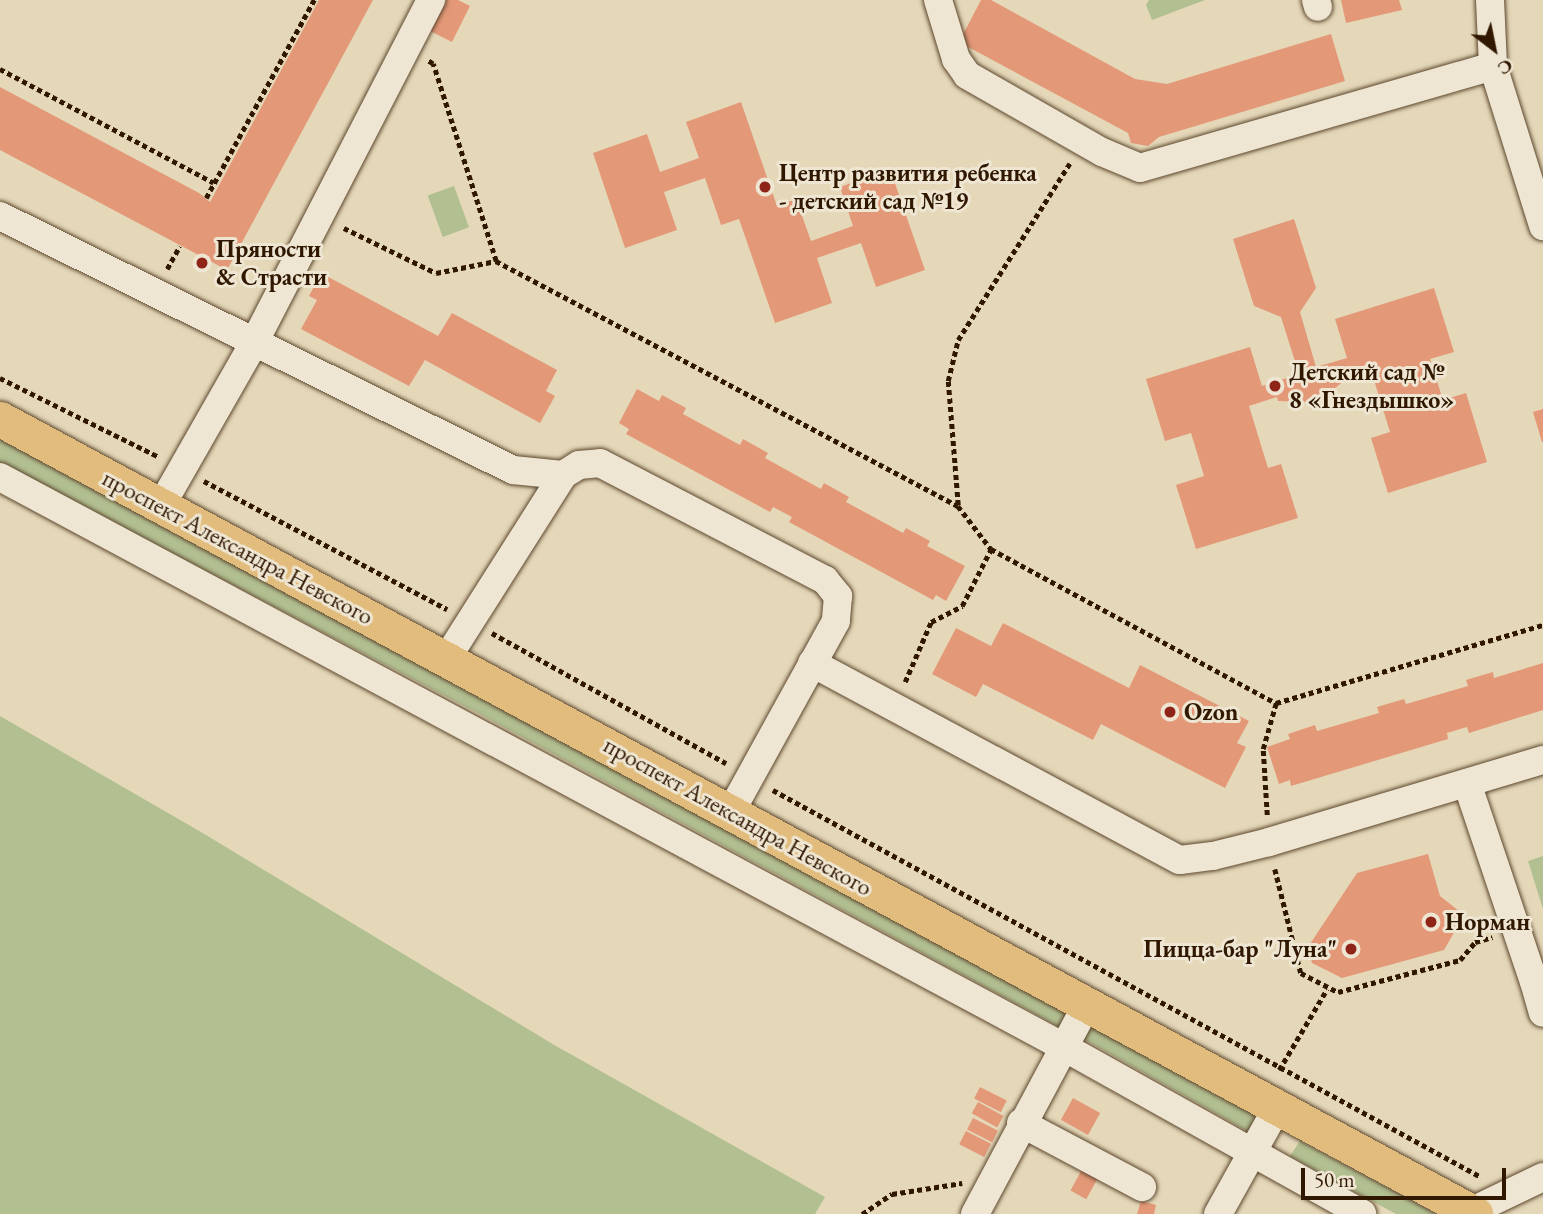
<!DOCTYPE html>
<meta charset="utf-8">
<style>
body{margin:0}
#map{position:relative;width:1543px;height:1214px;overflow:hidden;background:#e5d8b9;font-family:"EB Garamond",serif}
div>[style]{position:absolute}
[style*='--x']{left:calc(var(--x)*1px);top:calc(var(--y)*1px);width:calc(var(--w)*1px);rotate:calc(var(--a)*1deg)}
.green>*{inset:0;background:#b2bf91;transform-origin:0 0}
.building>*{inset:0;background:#e39878;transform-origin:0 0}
.path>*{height:4.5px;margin-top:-2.25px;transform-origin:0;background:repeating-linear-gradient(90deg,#301700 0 5px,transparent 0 8.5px)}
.roads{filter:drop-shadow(0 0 2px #5d472e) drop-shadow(0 0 2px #5d472e)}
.minor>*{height:28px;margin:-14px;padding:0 14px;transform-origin:14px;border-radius:14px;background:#eee6d2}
.major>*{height:35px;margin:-17.5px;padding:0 17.5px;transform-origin:17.5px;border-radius:17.5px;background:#e2bc7c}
.dots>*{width:19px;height:19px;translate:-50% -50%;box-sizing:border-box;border:4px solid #eee6d2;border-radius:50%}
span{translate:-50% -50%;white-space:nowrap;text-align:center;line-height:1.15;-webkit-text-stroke:6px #eee6d2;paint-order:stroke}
.poi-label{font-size:24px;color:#301700;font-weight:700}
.left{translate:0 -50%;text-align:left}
.right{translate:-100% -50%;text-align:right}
.street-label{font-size:24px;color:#301700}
.north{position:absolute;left:1459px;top:14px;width:70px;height:70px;-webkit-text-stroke:5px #eee6d2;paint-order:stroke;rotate:148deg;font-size:19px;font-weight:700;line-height:28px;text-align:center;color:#301700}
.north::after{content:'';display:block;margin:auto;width:24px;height:32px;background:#301700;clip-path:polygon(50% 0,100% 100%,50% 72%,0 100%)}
.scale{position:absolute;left:1301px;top:1168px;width:205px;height:32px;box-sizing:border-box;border:4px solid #301700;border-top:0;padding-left:9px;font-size:21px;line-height:24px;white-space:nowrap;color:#301700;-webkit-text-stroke:5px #eee6d2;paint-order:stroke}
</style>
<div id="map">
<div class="green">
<i style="clip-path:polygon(1149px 0,1205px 0,1152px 20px,1146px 5px)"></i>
<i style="left:454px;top:186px;width:44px;height:28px;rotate:70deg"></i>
<i style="clip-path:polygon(0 438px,1076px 1013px,1069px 1032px,474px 711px,0 463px)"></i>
<i style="clip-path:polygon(0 716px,201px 832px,556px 1046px,825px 1197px,815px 1214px,0 1214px)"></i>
<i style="clip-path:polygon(1543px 856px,1543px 909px,1528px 861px)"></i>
<i style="clip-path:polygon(1091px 1025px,1260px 1117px,1249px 1132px,1082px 1038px)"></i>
<i style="clip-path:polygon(1300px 1141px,1437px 1214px,1396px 1214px,1290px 1156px)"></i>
</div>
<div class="building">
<i style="clip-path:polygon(319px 0,373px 0,227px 270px,0 150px,0 87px,199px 193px,210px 202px)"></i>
<i style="clip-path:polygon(446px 0,458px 0,470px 6px,452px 42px,430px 31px)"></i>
<i style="clip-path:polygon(981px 0,991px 0,1135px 79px,1167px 84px,1331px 34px,1345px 81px,1159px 137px,1148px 146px,1131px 143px,1128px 133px,959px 42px)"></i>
<i style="clip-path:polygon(1341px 0,1399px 0,1402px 10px,1346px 23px)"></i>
<i style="clip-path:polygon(741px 102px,777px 206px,796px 199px,811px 241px,853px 226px,840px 187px,890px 169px,925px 270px,876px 287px,861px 243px,817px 258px,832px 303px,775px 323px,739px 219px,721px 225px,705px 178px,664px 192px,677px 230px,625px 248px,593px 153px,647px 134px,660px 172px,699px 158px,686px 122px)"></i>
<i style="clip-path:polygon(1294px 219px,1316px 288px,1300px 312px,1316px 367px,1347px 358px,1335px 319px,1434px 288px,1454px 352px,1430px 359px,1443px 400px,1466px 393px,1487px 462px,1388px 493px,1371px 438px,1390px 432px,1369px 364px,1343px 372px,1345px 380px,1324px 397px,1310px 402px,1278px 401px,1277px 397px,1249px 406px,1268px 468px,1281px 464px,1298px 518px,1196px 549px,1176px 485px,1204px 476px,1191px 433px,1165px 441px,1146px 379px,1250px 347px,1262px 386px,1299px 374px,1281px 317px,1254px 306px,1233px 239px)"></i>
<i style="clip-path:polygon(321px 273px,438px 336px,452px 313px,557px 370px,546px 391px,555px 396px,540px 423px,425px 360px,409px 386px,301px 329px,317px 300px,309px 296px)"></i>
<i style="clip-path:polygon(637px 389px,659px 401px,662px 395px,686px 408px,683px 414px,740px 445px,743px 439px,768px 453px,765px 458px,821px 489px,824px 483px,849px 497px,846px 502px,903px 533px,906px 528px,930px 541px,927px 546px,965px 566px,946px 601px,936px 595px,933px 600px,789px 522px,792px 517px,773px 507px,770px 512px,626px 434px,629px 429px,619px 423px)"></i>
<i style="clip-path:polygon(1543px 409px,1543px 442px,1542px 442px,1533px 412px)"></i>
<i style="clip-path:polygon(1003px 623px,1129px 688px,1140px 665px,1249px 721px,1237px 743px,1246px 747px,1225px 788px,1101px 724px,1093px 740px,983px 684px,976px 697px,932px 674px,956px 628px,991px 646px)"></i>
<i style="clip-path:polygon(1543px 663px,1543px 710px,1469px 733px,1467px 727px,1447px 733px,1448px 739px,1291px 786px,1290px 780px,1279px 784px,1267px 747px,1290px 739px,1288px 734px,1315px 725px,1317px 731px,1379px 713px,1377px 707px,1404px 699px,1406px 704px,1468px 686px,1466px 680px,1493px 672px,1494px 678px)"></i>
<i style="clip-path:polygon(1428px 854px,1440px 896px,1464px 915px,1444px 950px,1342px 978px,1312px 963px,1308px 947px,1357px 873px)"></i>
<i style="left:980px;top:1087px;width:30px;height:13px;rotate:27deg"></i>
<i style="left:1073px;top:1098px;width:31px;height:25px;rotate:29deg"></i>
<i style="left:978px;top:1102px;width:29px;height:13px;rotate:29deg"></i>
<i style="left:973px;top:1118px;width:28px;height:13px;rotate:27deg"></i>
<i style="left:966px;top:1131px;width:28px;height:15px;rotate:27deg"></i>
<i style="left:1084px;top:1166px;width:18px;height:28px;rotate:29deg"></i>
<i style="clip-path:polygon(1141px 1201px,1156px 1205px,1154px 1214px,1137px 1214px)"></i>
</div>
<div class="path">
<i style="--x:0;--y:69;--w:242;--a:28"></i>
<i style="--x:206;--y:198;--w:226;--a:-61.4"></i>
<i style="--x:344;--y:228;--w:102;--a:26.1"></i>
<i style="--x:436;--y:273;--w:61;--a:-11.3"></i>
<i style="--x:496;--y:261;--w:207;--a:-107.7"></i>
<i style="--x:433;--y:64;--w:7;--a:-146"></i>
<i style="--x:496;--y:261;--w:523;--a:27.94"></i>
<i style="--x:958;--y:506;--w:54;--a:52.5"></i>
<i style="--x:991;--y:549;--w:324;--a:28.4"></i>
<i style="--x:1276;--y:703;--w:278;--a:-16.3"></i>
<i style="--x:167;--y:269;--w:26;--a:-61"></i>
<i style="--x:0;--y:378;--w:178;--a:26.4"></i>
<i style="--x:204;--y:481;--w:275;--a:27.8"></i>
<i style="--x:958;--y:505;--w:124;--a:-94.6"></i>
<i style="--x:948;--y:381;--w:42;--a:-76.3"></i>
<i style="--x:958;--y:340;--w:209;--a:-57.7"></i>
<i style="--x:492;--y:633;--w:268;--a:29.1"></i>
<i style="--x:905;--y:682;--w:65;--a:-66.6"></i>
<i style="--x:931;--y:622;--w:35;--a:-27"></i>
<i style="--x:962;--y:606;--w:64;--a:-63"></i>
<i style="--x:773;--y:790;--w:807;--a:28.66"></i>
<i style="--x:1267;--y:815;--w:66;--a:-93.5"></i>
<i style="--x:1263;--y:749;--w:48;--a:-74.2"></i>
<i style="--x:1275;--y:869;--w:107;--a:76"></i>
<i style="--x:1301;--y:973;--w:42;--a:27.2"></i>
<i style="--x:1338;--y:992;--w:126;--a:-14.7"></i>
<i style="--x:1460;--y:960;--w:23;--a:-50"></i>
<i style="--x:1475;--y:942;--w:18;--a:-16"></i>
<i style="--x:1279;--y:1070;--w:94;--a:-59.3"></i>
<i style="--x:862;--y:1214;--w:36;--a:-34"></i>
<i style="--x:892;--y:1194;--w:71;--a:-8.9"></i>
</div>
<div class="roads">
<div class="minor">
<i style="--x:938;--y:0;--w:62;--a:73"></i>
<i style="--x:956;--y:59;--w:19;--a:55"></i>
<i style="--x:967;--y:75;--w:155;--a:29.7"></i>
<i style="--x:1102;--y:152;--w:41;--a:22.8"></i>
<i style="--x:1140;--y:168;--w:367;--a:-16.1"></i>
<i style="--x:1316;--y:0;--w:7;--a:74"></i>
<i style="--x:1490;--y:0;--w:66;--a:87.4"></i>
<i style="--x:1493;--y:66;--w:168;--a:72.6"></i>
<i style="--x:0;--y:216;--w:572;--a:26.34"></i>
<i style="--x:513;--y:470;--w:50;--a:5.7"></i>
<i style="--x:563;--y:475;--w:19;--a:-32"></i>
<i style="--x:579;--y:465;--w:21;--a:-5"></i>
<i style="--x:600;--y:463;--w:254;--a:27.5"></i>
<i style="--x:825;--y:580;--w:21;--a:51"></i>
<i style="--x:838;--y:596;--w:25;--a:95"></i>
<i style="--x:836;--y:621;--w:217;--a:118.9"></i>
<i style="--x:0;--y:477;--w:1205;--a:28.18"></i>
<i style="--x:1062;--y:1046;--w:344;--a:29.2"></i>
<i style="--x:161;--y:506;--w:190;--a:-60.3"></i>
<i style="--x:255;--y:341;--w:384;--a:-62.7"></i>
<i style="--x:447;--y:658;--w:217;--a:-57.6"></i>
<i style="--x:812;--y:663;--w:417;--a:28.2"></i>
<i style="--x:1180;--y:860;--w:33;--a:-7"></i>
<i style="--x:1213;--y:856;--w:58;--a:-14"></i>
<i style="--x:1269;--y:842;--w:286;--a:-16.7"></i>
<i style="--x:1467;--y:783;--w:210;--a:71.4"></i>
<i style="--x:1543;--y:979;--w:9;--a:162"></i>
<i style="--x:1534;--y:982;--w:32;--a:74"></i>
<i style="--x:1021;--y:1123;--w:137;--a:27.9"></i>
<i style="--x:1470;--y:1212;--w:81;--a:-25.6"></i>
<i style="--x:975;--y:1214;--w:236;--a:-61.9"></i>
<i style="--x:1218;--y:1214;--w:121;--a:-60.9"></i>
</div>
<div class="major">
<i style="--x:0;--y:419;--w:1676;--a:28.32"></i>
</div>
</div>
<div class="dots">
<i style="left:765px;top:187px;background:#8f2418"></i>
<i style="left:202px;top:263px;background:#8f2418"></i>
<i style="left:1275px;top:386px;background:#8f2418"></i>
<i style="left:1170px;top:712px;background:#8f2418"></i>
<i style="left:1431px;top:922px;background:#8f2418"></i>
<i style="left:1351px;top:949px;background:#8f2418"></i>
</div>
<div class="poi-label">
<span class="left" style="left:779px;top:187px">Центр развития ребенка<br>- детский сад №19</span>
<span class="left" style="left:216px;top:263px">Пряности<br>&amp; Страсти</span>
<span class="left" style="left:1289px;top:386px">Детский сад №<br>8 «Гнездышко»</span>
<span class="left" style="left:1184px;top:712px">Ozon</span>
<span class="left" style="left:1445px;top:922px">Норман</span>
<span class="right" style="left:1337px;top:949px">Пицца-бар "Луна"</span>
</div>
<div class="street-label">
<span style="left:238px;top:547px;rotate:28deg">проспект Александра Невского</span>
<span style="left:738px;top:816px;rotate:29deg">проспект Александра Невского</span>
</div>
<div class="north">С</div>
<div class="scale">50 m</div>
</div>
